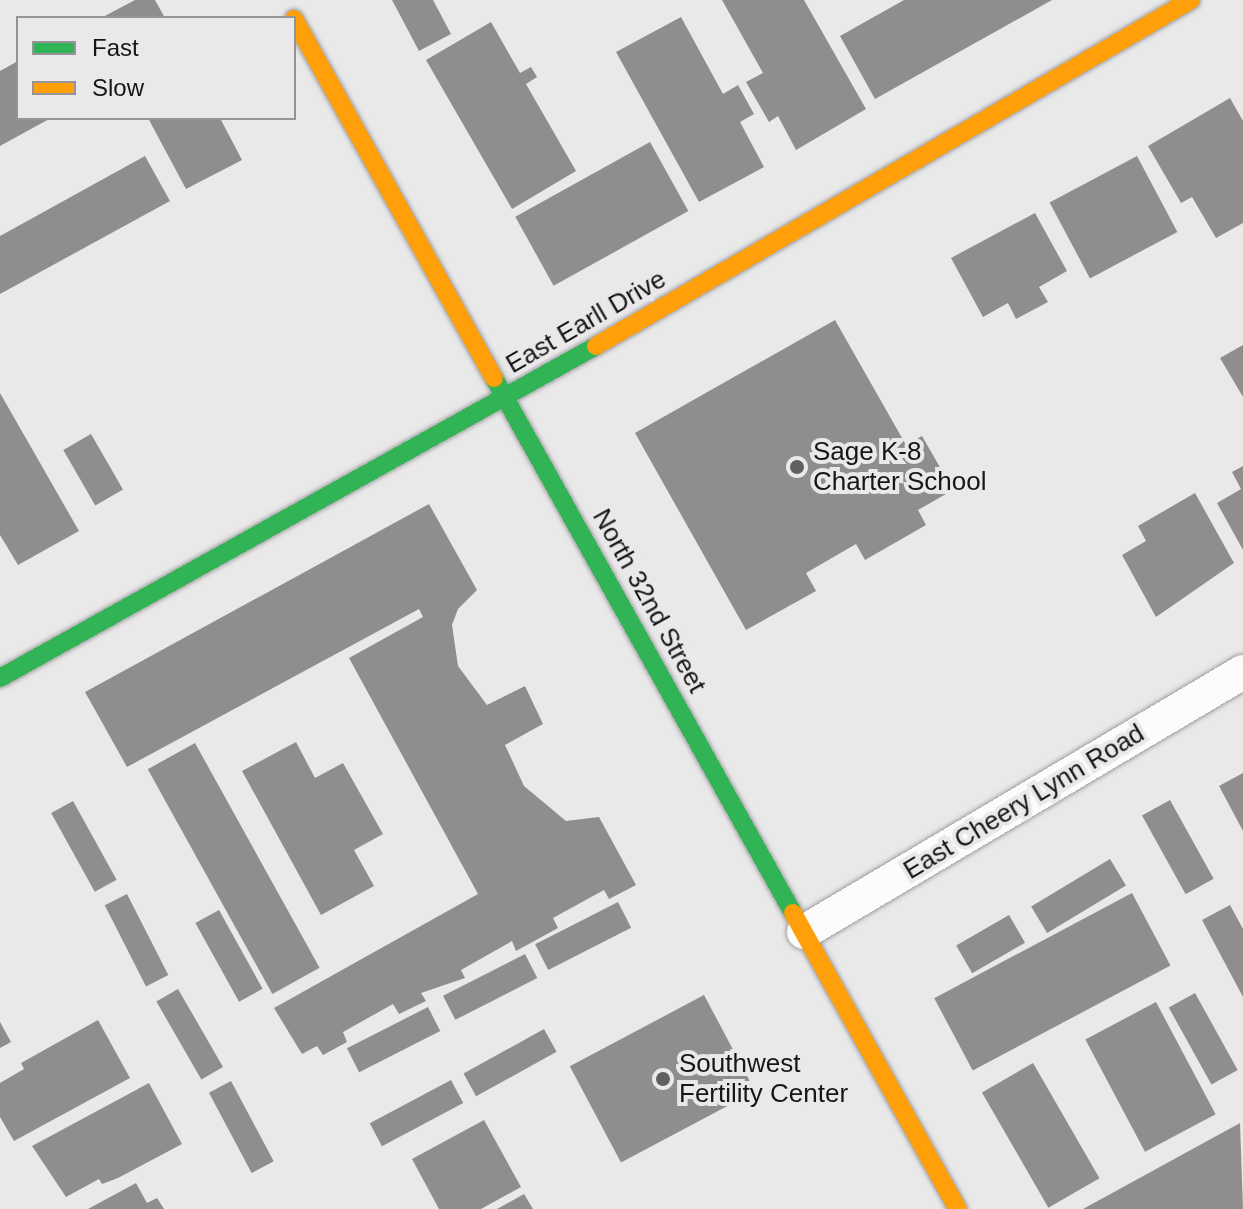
<!DOCTYPE html>
<style>
body{margin:0}
#map{position:relative;width:1243px;height:1209px;overflow:hidden;background:#eae9ea;font-family:Arial,sans-serif}
div>[style]{position:absolute}
[style*='--x']{left:calc(var(--x)*1px);top:calc(var(--y)*1px);width:calc(var(--w)*1px);rotate:calc(var(--a)*1deg)}
.building>*{inset:0;background:#8f8e8f;transform-origin:0 0}
.roads{filter:drop-shadow(0 0 2px #a09fa0) drop-shadow(0 0 2px #a09fa0)}
.street>*{height:34px;margin:-17px;padding:0 17px;transform-origin:17px;border-radius:17px;background:#fcfcfc}
.fast>*{height:18px;margin:-9px;padding:0 9px;transform-origin:9px;border-radius:9px;background:#30b455}
.slow>*{height:18px;margin:-9px;padding:0 9px;transform-origin:9px;border-radius:9px;background:#ff9f0a}
.dots>*{width:22px;height:22px;translate:-50% -50%;box-sizing:border-box;border:4px solid #ebe8eb;border-radius:50%}
span{translate:-50% -50%;white-space:nowrap;text-align:center;line-height:1.15;-webkit-text-stroke:8px #ebe8eb;paint-order:stroke}
.street-label{font-size:26px;color:#171617}
.poi-label{font-size:26px;color:#171617}
.left{translate:0 -50%;text-align:left}
.legend{position:absolute;left:16px;top:16px;width:280px;height:104px;box-sizing:border-box;background:#ebe8eb;border:2px solid #969496;margin:0;padding:10px 14px;list-style:none;font-size:24px;color:#171617}
.legend li{display:flex;align-items:center;gap:16px;height:40px}
.legend b{width:40px;border:2px solid #969496}
</style>
<div id="map">
<div class="building">
<i style="clip-path:polygon(135px 0,155px 0,165px 18px,101px 18px)"></i>
<i style="clip-path:polygon(392px 0,433px 0,451px 34px,419px 51px)"></i>
<i style="clip-path:polygon(722px 0,804px 0,866px 109px,796px 150px,778px 116px,769px 122px,746px 82px,763px 73px)"></i>
<i style="clip-path:polygon(904px 0,1052px 0,875px 99px,840px 36px)"></i>
<i style="clip-path:polygon(681px 17px,723px 94px,738px 85px,754px 114px,740px 122px,764px 167px,699px 202px,616px 52px)"></i>
<i style="clip-path:polygon(491px 22px,520px 73px,531px 67px,537px 77px,526px 84px,576px 171px,512px 209px,426px 60px)"></i>
<i style="clip-path:polygon(18px 61px,18px 118px,51px 118px,0 146px,0 71px)"></i>
<i style="clip-path:polygon(1230px 98px,1243px 121px,1243px 223px,1216px 238px,1192px 197px,1181px 203px,1148px 146px)"></i>
<i style="clip-path:polygon(148px 118px,220px 118px,242px 160px,186px 189px)"></i>
<i style="left:650px;top:142px;width:79px;height:154px;rotate:61deg"></i>
<i style="clip-path:polygon(145px 156px,170px 201px,0 294px,0 236px)"></i>
<i style="left:1137px;top:156px;width:86px;height:99px;rotate:62deg"></i>
<i style="clip-path:polygon(1035px 213px,1067px 271px,1039px 287px,1048px 302px,1016px 319px,1008px 303px,983px 317px,951px 258px)"></i>
<i style="clip-path:polygon(835px 320px,906px 445px,922px 436px,953px 490px,918px 510px,926px 525px,865px 560px,856px 544px,806px 573px,816px 591px,746px 630px,635px 433px)"></i>
<i style="clip-path:polygon(1243px 345px,1243px 397px,1220px 358px)"></i>
<i style="clip-path:polygon(0 393px,79px 531px,18px 565px,0 535px)"></i>
<i style="left:91px;top:434px;width:64px;height:32px;rotate:60deg"></i>
<i style="clip-path:polygon(1243px 466px,1243px 550px,1217px 503px,1241px 489px,1232px 472px)"></i>
<i style="clip-path:polygon(1195px 493px,1234px 563px,1156px 617px,1122px 555px,1146px 541px,1138px 526px)"></i>
<i style="clip-path:polygon(429px 504px,477px 590px,458px 609px,452px 625px,458px 666px,487px 705px,525px 686px,543px 724px,505px 745px,524px 786px,566px 821px,599px 817px,636px 885px,609px 899px,604px 890px,553px 918px,558px 928px,516px 951px,512px 941px,461px 970px,465px 978px,421px 993px,426px 1001px,399px 1014px,393px 1004px,343px 1032px,347px 1042px,323px 1055px,317px 1046px,302px 1054px,274px 1008px,478px 894px,349px 658px,423px 617px,419px 609px,127px 767px,85px 692px)"></i>
<i style="clip-path:polygon(296px 742px,315px 778px,343px 763px,383px 834px,354px 850px,374px 886px,321px 915px,242px 771px)"></i>
<i style="left:195px;top:743px;width:257px;height:54px;rotate:61deg"></i>
<i style="clip-path:polygon(1243px 773px,1243px 831px,1219px 786px)"></i>
<i style="left:1170px;top:800px;width:90px;height:32px;rotate:61deg"></i>
<i style="left:73px;top:801px;width:90px;height:25px;rotate:61deg"></i>
<i style="left:1110px;top:859px;width:31px;height:92px;rotate:59deg"></i>
<i style="left:1132px;top:893px;width:82px;height:224px;rotate:62deg"></i>
<i style="left:127px;top:894px;width:91px;height:25px;rotate:63deg"></i>
<i style="left:618px;top:902px;width:29px;height:93px;rotate:63deg"></i>
<i style="clip-path:polygon(1230px 905px,1243px 929px,1243px 997px,1202px 920px)"></i>
<i style="left:219px;top:910px;width:90px;height:27px;rotate:61deg"></i>
<i style="left:1009px;top:915px;width:32px;height:61px;rotate:60deg"></i>
<i style="left:525px;top:954px;width:27px;height:92px;rotate:63deg"></i>
<i style="left:178px;top:989px;width:90px;height:25px;rotate:60deg"></i>
<i style="left:1195px;top:993px;width:88px;height:30px;rotate:61deg"></i>
<i style="left:704px;top:995px;width:109px;height:152px;rotate:62deg"></i>
<i style="left:1156px;top:1002px;width:127px;height:80px;rotate:62deg"></i>
<i style="left:428px;top:1007px;width:27px;height:91px;rotate:63deg"></i>
<i style="clip-path:polygon(98px 1020px,130px 1078px,14px 1141px,0 1117px,0 1083px,24px 1069px,21px 1063px)"></i>
<i style="clip-path:polygon(0 1022px,11px 1042px,0 1048px)"></i>
<i style="left:544px;top:1029px;width:26px;height:92px;rotate:61deg"></i>
<i style="left:1033px;top:1063px;width:133px;height:59px;rotate:60deg"></i>
<i style="left:451px;top:1080px;width:26px;height:92px;rotate:62deg"></i>
<i style="left:231px;top:1081px;width:91px;height:25px;rotate:62deg"></i>
<i style="clip-path:polygon(149px 1083px,182px 1144px,118px 1178px,102px 1184px,99px 1179px,66px 1197px,32px 1146px)"></i>
<i style="clip-path:polygon(484px 1120px,521px 1187px,481px 1209px,439px 1209px,412px 1159px)"></i>
<i style="clip-path:polygon(1240px 1123px,1243px 1209px,1083px 1209px)"></i>
<i style="clip-path:polygon(136px 1183px,147px 1203px,157px 1198px,164px 1209px,88px 1209px)"></i>
<i style="clip-path:polygon(524px 1194px,533px 1209px,497px 1209px)"></i>
</div>
<div class="roads">
<div class="street">
<i style="--x:804;--y:932;--w:510;--a:-30.64"></i>
</div>
<div class="fast">
<i style="--x:494;--y:378;--w:613;--a:60.8"></i>
<i style="--x:0;--y:678;--w:682;--a:-29.12"></i>
</div>
<div class="slow">
<i style="--x:294;--y:19;--w:411;--a:60.9"></i>
<i style="--x:596;--y:346;--w:688;--a:-30.18"></i>
<i style="--x:793;--y:913;--w:339;--a:60.9"></i>
</div>
</div>
<div class="dots">
<i style="left:797px;top:467px;background:#616061"></i>
<i style="left:663px;top:1079px;background:#616061"></i>
</div>
<div class="street-label">
<span style="left:586px;top:322px;rotate:-30deg">East Earll Drive</span>
<span style="left:649px;top:601px;rotate:61deg">North 32nd Street</span>
<span style="left:1024px;top:802px;rotate:-31deg">East Cheery Lynn Road</span>
</div>
<div class="poi-label">
<span class="left" style="left:813px;top:467px">Sage K-8<br>Charter School</span>
<span class="left" style="left:679px;top:1079px">Southwest<br>Fertility Center</span>
</div>
<ul class="legend">
<li><b style="height:10px;background:#30b455"></b>Fast</li>
<li><b style="height:10px;background:#ff9f0a"></b>Slow</li>
</ul>
</div>
